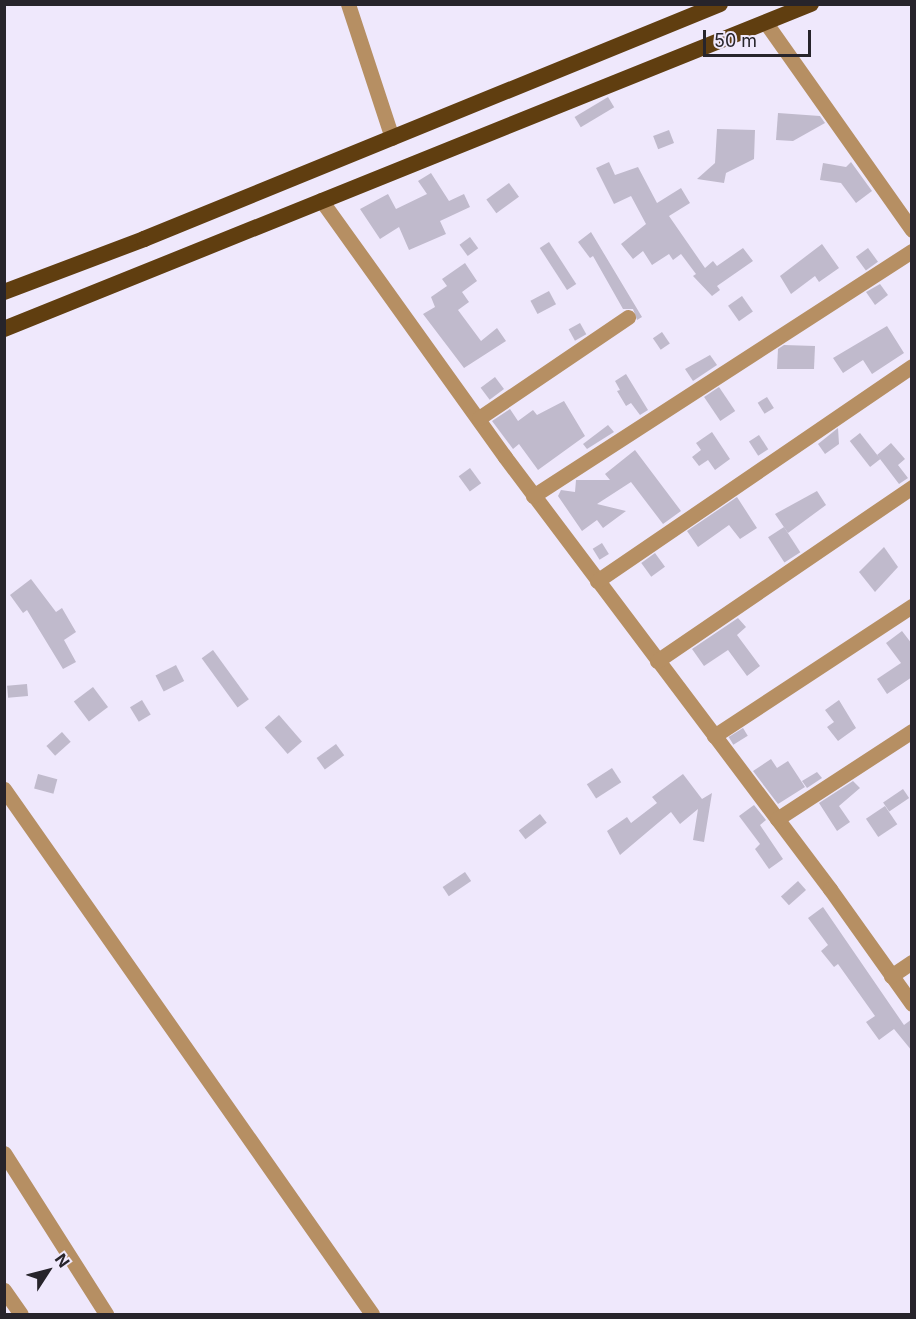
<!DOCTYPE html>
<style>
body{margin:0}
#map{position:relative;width:916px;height:1319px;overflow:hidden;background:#efe8fc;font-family:Inter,sans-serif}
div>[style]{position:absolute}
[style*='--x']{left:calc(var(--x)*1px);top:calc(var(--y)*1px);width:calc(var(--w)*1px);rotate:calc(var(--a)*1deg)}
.building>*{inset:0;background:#c0bacc;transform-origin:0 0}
.minor>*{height:15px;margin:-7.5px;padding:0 7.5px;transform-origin:7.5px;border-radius:7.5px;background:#b68f63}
.trunk>*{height:16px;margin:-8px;padding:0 8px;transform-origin:8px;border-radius:8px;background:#603e10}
span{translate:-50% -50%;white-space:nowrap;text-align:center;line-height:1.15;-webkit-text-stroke:4.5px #efe8fc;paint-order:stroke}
.frame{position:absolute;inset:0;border:6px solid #27242b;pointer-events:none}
.north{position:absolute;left:18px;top:1241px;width:60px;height:60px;-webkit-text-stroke:4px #efe8fc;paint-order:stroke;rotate:54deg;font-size:16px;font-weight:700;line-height:24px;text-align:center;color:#27242b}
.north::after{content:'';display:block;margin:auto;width:21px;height:27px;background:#27242b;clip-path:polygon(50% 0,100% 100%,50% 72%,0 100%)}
.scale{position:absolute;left:703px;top:30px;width:108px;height:27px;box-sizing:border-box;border:3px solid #27242b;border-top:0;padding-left:8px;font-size:18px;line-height:21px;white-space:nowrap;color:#27242b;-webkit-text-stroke:4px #efe8fc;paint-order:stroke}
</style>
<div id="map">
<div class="building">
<i style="left:608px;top:97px;width:12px;height:39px;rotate:59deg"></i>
<i style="clip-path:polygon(778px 113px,820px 116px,825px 123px,793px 141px,776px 140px)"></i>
<i style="clip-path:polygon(717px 129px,755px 130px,754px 159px,726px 173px,724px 183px,697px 179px,715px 163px)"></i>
<i style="left:669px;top:130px;width:14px;height:17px;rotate:69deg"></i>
<i style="clip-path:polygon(609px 162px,615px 175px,638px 167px,657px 203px,681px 188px,690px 203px,669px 216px,705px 268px,713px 261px,717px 266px,743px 248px,753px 261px,717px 286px,720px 290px,712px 296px,693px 276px,696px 274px,681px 254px,673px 260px,669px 254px,652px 265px,643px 251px,633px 259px,621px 244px,646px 224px,631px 196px,614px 204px,596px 168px)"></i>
<i style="clip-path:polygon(851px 162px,872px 191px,856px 203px,841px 183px,820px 180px,823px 163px,846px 167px)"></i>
<i style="clip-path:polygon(431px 173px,449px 201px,464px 194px,470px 207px,440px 221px,446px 234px,409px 250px,399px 227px,380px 239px,360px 209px,388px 194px,396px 209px,427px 194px,418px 181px)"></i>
<i style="left:509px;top:183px;width:17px;height:28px;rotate:54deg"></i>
<i style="clip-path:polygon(591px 232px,642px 317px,637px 320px,633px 309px,623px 309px,593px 256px,590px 258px,578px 242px)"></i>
<i style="left:470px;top:237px;width:14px;height:13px;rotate:54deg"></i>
<i style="left:549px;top:242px;width:50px;height:11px;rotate:57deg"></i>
<i style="clip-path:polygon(822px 244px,839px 268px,819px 282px,815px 276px,791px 294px,780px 276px)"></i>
<i style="left:868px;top:248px;width:17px;height:15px;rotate:54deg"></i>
<i style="clip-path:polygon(465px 263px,477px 281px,462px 292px,469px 302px,458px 310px,481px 341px,497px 328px,506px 341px,464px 368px,423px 314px,435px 307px,431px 297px,447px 286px,442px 279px)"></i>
<i style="clip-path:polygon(880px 284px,888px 295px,875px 305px,866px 292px)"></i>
<i style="left:549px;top:291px;width:15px;height:21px;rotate:62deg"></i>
<i style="left:742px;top:296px;width:19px;height:17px;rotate:55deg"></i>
<i style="left:580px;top:323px;width:13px;height:13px;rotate:61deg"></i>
<i style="clip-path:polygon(887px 326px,904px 353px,872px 374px,863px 360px,843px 373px,833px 358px)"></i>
<i style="left:662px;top:332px;width:14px;height:11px;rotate:56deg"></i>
<i style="clip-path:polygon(784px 345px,815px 346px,814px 369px,777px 369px,778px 349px)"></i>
<i style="clip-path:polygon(710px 355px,717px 365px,693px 381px,685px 369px)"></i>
<i style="clip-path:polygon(626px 374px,648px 410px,640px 415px,631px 403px,626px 406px,617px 391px,620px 390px,615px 381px)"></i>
<i style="left:495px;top:377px;width:15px;height:18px;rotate:53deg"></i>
<i style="left:719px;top:387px;width:29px;height:18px;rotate:56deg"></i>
<i style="left:767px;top:397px;width:13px;height:11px;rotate:58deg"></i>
<i style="clip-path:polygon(564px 401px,585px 436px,538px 470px,519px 444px,513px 449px,492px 421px,510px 409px,518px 421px,533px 410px,537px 415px)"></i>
<i style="clip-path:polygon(608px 425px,614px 432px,587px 449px,583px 444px)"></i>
<i style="clip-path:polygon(838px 428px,839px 444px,825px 454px,818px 444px)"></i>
<i style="clip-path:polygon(712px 432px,730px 459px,715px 470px,708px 460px,699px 466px,692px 457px,701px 450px,696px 443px)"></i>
<i style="left:860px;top:433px;width:33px;height:13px;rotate:52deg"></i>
<i style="left:759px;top:435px;width:17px;height:12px;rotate:57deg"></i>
<i style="clip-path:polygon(891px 443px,905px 459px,898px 465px,908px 478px,899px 484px,877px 455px)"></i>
<i style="clip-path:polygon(635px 450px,681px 511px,663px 524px,631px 482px,597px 504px,626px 511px,603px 528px,597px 520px,582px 531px,558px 496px,561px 490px,575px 492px,576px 480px,610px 480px,605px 474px)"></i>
<i style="left:470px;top:468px;width:19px;height:14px;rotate:54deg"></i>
<i style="clip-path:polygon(817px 491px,826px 505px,788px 533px,775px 514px)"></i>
<i style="clip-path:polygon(737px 497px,757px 528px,740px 539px,729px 525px,698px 547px,687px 531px)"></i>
<i style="left:784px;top:527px;width:30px;height:19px;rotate:57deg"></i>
<i style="left:602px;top:543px;width:13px;height:11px;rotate:58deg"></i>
<i style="clip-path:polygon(884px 547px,898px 567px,875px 592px,859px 572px)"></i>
<i style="left:655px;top:553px;width:17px;height:17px;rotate:54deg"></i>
<i style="clip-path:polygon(31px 579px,56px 612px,62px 608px,76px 632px,64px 640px,76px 662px,63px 669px,27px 610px,23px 613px,10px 595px)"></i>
<i style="clip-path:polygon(738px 618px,746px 627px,737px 635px,760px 666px,747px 676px,728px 650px,704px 666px,692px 649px)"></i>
<i style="clip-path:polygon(902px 631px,912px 644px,912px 677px,887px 694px,877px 679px,901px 663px,886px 643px)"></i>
<i style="left:213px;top:650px;width:61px;height:14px;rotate:54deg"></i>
<i style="left:176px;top:665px;width:18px;height:23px;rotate:63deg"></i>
<i style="left:27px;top:684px;width:12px;height:20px;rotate:85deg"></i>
<i style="left:93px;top:687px;width:25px;height:24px;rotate:53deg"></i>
<i style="left:142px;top:700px;width:17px;height:14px;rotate:59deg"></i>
<i style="clip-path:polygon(839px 700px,856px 728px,838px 741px,827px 727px,834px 722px,825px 710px)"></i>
<i style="left:279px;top:715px;width:35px;height:19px;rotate:49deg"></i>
<i style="left:743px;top:728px;width:9px;height:17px;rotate:58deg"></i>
<i style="left:62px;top:732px;width:13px;height:21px;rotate:48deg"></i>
<i style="left:336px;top:744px;width:14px;height:24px;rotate:54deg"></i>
<i style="clip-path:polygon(771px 759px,777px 768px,788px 761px,805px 787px,778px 804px,753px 771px)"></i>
<i style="left:612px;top:768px;width:17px;height:30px;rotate:57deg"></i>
<i style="clip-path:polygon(817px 772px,822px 778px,807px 788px,802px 781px)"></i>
<i style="left:38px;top:774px;width:20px;height:15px;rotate:15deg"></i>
<i style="clip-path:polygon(683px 774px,702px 799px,712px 793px,704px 842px,693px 840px,698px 809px,680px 824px,671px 812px,620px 855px,607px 831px,627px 817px,631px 823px,657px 803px,652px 797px)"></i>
<i style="clip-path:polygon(853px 781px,860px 788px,839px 806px,850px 822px,837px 831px,819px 803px)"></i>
<i style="left:903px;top:789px;width:11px;height:24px;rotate:56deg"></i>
<i style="clip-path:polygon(754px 805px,766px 820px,760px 825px,783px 859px,769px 869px,755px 849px,760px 844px,739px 816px)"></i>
<i style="left:885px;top:806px;width:22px;height:23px;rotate:56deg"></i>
<i style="left:540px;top:814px;width:11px;height:27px;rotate:52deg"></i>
<i style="left:465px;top:872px;width:11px;height:27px;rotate:56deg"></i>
<i style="left:798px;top:881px;width:12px;height:23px;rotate:48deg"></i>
<i style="clip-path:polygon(823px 907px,904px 1025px,912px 1019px,912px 1051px,894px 1029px,879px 1040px,866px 1022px,875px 1016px,838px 964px,834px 967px,821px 951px,828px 945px,808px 918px)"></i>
</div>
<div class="minor">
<i style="--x:348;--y:4;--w:141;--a:71.8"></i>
<i style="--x:766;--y:23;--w:253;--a:54.8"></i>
<i style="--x:321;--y:200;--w:316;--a:54.4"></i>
<i style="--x:505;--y:457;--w:541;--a:53.05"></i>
<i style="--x:830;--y:889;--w:141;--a:54.5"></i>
<i style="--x:479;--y:418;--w:180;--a:-34.1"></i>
<i style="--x:533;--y:496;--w:451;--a:-32.9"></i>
<i style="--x:597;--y:581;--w:381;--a:-34.3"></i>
<i style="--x:657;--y:661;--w:309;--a:-34.3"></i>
<i style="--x:714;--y:736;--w:237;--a:-33.3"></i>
<i style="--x:4;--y:789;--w:641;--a:54.97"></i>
<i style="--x:777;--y:819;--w:161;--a:-33.1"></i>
<i style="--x:891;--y:976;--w:25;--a:-34"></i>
<i style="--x:4;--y:1153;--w:191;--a:57.6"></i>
<i style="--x:4;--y:1290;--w:29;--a:55"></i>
</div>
<div class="trunk">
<i style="--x:4;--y:292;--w:150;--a:-20.7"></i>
<i style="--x:144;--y:239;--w:622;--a:-22.19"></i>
<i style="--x:4;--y:329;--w:870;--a:-21.94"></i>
</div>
<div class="frame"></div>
<div class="north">N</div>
<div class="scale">50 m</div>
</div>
